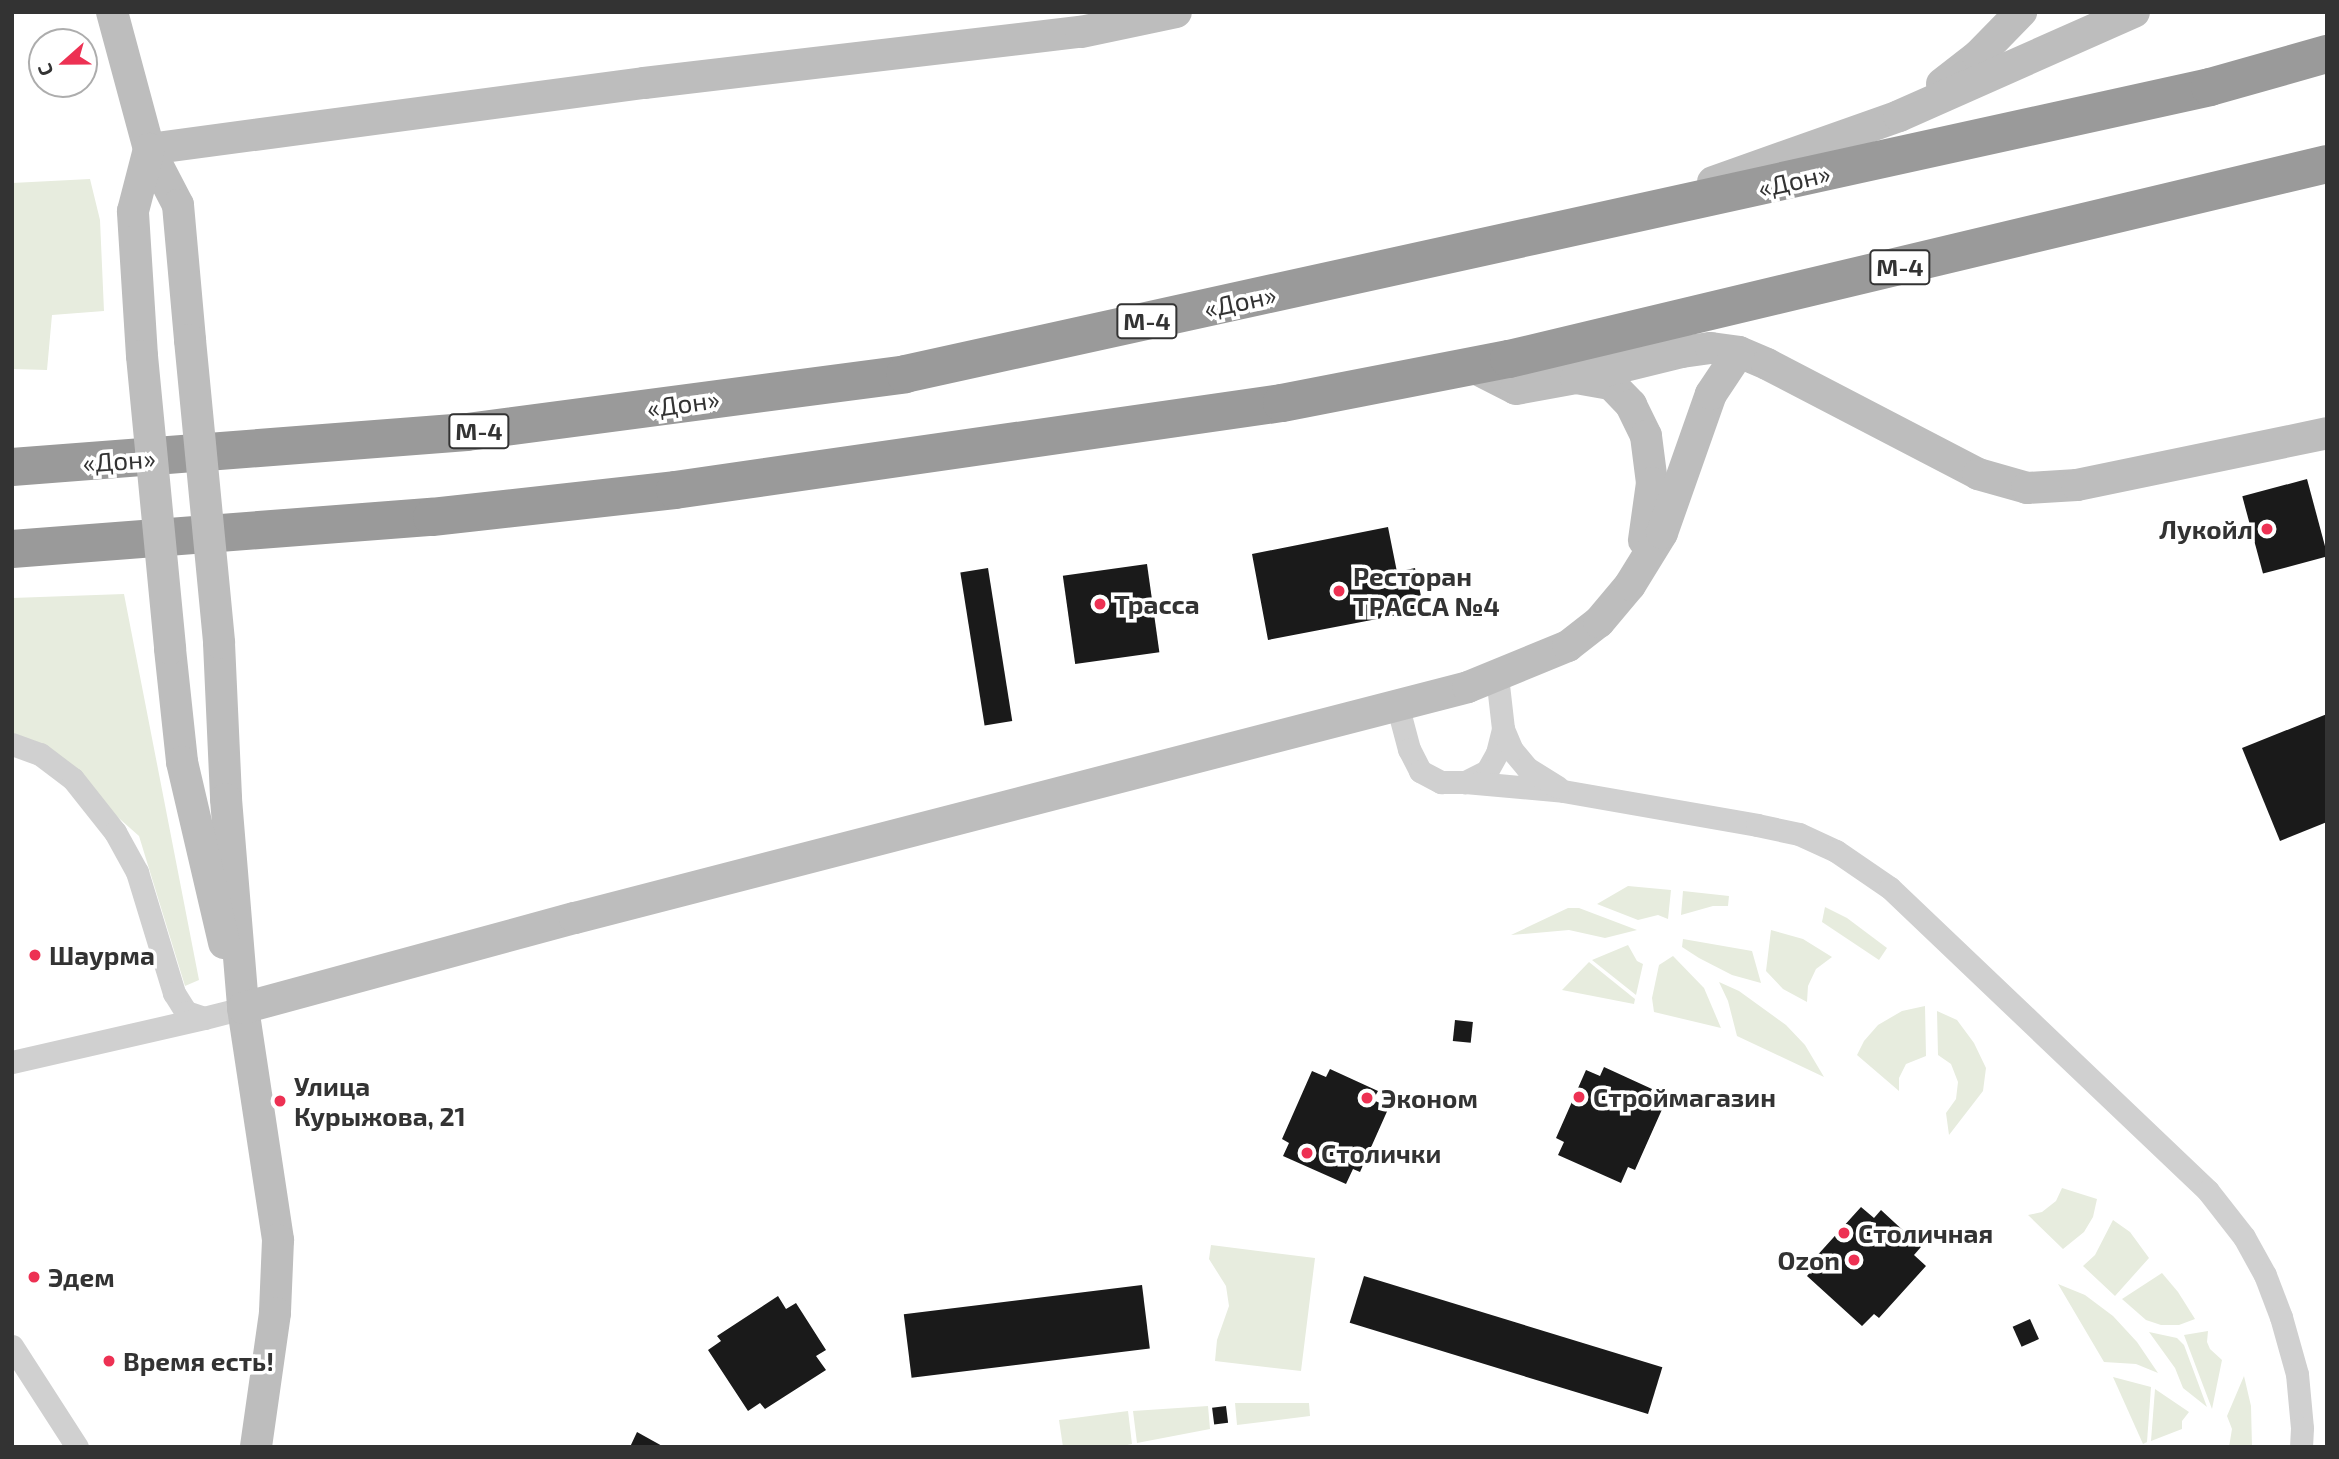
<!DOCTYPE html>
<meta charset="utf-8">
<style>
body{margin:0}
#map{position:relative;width:2339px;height:1459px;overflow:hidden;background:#fff;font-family:"Exo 2",sans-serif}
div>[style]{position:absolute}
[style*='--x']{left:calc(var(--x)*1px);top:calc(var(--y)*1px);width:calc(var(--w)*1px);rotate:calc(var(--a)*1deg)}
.green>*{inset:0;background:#e7ecde}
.building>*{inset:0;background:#1a1a1a;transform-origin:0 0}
.street>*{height:23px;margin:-11.5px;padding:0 11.5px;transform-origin:11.5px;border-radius:11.5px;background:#d0d0d0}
.secondary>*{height:32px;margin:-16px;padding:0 16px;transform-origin:16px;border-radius:16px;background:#bdbdbd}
.highway>*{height:38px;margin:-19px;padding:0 19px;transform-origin:19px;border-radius:19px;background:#9a9a9a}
.secondary-bridge>*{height:32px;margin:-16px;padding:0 16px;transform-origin:16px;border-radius:16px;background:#bdbdbd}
.dots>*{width:19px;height:19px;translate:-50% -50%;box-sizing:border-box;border:4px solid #fff;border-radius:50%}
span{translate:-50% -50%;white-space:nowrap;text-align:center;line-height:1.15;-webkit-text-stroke:7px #fff;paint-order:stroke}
.shield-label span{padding:2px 5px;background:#fff;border:2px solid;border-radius:5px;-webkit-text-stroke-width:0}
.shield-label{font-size:24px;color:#333;font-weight:700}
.street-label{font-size:26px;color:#333}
.poi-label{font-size:26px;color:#333;font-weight:700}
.right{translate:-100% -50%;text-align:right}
.left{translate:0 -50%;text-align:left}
.frame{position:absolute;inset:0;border:14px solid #333;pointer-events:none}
.north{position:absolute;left:28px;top:28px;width:70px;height:70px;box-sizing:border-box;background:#fff;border:2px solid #adadad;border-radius:50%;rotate:249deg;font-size:19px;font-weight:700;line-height:28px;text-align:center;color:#333}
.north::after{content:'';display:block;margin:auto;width:24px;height:32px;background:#ed3153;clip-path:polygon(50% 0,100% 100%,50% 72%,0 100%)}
</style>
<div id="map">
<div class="green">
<i style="clip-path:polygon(90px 179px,100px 220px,104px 311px,52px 315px,47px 370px,12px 369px,12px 183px)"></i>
<i style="clip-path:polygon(124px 594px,199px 980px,185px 986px,139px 836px,43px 751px,12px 746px,12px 598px)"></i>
<i style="clip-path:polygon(1628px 886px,1671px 890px,1668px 919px,1658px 915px,1638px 920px,1597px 904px)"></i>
<i style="clip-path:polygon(1683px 891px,1729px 896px,1728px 906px,1713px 906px,1681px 915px)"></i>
<i style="clip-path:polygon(1825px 907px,1847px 918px,1887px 948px,1879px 960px,1822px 922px)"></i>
<i style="clip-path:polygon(1568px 908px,1579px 908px,1637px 930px,1605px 938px,1569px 930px,1511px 935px)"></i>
<i style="clip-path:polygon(1771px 930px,1803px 939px,1832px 957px,1816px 969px,1808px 986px,1807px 1002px,1783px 989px,1766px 971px)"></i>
<i style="clip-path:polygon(1683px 939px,1752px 951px,1761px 983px,1732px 975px,1699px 958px,1682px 947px)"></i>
<i style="clip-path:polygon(1628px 945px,1637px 961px,1643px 964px,1636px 995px,1592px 960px)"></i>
<i style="clip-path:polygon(1673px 956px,1704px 988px,1721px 1028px,1654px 1012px,1652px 998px,1659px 965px)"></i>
<i style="clip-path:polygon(1589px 962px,1635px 999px,1634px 1004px,1562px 990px)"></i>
<i style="clip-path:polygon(1719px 982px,1739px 991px,1786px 1025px,1805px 1045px,1824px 1077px,1737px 1036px,1728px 1001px)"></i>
<i style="clip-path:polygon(1925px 1006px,1926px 1056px,1906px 1064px,1899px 1078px,1899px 1091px,1857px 1055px,1864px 1041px,1878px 1025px,1902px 1011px)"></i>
<i style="clip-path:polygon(1937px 1011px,1957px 1020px,1974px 1043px,1986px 1068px,1983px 1091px,1949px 1135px,1946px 1113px,1956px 1099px,1958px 1082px,1951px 1064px,1938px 1055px)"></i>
<i style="clip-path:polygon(2062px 1188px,2097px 1199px,2093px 1217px,2084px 1232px,2063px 1249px,2028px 1215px,2042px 1212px,2056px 1201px)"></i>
<i style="clip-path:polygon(2113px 1220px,2130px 1232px,2149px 1258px,2115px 1296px,2083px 1266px,2095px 1255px)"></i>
<i style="clip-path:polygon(1211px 1245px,1315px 1258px,1301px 1371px,1215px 1361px,1217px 1340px,1229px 1306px,1226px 1286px,1209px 1259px)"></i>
<i style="clip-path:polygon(2162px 1273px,2178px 1292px,2195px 1319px,2179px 1325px,2161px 1325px,2146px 1320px,2122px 1299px)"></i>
<i style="clip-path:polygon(2058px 1284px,2085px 1295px,2113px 1316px,2137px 1342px,2158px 1373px,2136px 1364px,2104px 1362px)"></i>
<i style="clip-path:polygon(2208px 1331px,2207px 1342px,2210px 1349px,2222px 1360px,2212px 1409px,2184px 1335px)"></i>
<i style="clip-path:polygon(2149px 1332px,2177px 1338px,2184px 1345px,2207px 1407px,2183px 1388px,2175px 1368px)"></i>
<i style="clip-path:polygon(2244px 1376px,2251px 1406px,2252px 1447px,2229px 1447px,2232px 1429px,2227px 1416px)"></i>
<i style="clip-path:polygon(2113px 1377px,2151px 1387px,2147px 1442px,2143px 1444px)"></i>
<i style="clip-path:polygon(2155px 1389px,2189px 1412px,2182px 1421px,2182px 1429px,2151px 1441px)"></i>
<i style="clip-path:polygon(1235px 1403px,1309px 1403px,1310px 1416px,1237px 1425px)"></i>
<i style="clip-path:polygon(1208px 1406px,1210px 1429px,1137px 1443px,1133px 1411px)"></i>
<i style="clip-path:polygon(1128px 1411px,1132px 1444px,1118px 1447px,1063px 1447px,1059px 1420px)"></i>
</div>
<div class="building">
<i style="left:2307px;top:479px;width:80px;height:67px;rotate:75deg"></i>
<i style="clip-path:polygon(1388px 527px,1397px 572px,1415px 568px,1424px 610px,1268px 640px,1252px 554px)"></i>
<i style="left:1147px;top:564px;width:89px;height:85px;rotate:82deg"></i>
<i style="left:988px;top:568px;width:155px;height:28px;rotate:81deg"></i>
<i style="clip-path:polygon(2327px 714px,2327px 822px,2280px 841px,2242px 748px)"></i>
<i style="left:1455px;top:1020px;width:18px;height:21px;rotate:6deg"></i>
<i style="clip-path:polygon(1604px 1067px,1652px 1089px,1648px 1098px,1664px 1105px,1635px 1170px,1628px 1167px,1621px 1183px,1558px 1155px,1564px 1142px,1556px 1138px,1586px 1070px,1600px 1076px)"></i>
<i style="clip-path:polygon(1330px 1069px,1378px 1091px,1373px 1100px,1389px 1107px,1360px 1172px,1353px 1169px,1346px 1184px,1283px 1156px,1289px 1143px,1282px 1139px,1312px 1071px,1326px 1077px)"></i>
<i style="clip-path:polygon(1861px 1207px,1874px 1218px,1881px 1210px,1921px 1247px,1914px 1255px,1926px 1266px,1879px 1318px,1874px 1314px,1862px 1326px,1807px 1276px,1818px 1263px,1814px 1259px)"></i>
<i style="left:1364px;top:1276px;width:312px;height:49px;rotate:17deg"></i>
<i style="left:1142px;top:1285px;width:64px;height:240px;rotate:83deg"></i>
<i style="clip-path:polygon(778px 1296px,786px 1309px,796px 1303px,826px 1350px,816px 1356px,826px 1370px,765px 1409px,760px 1403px,748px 1411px,708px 1350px,721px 1341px,717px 1336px)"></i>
<i style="left:2030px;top:1319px;width:22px;height:19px;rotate:66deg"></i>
<i style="left:1226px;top:1406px;width:17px;height:14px;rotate:83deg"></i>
<i style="clip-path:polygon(637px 1432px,664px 1447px,630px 1447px)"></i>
</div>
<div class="street">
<i style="--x:1497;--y:676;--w:53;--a:83.5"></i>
<i style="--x:1503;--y:729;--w:25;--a:104"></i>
<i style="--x:1497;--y:753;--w:21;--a:119"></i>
<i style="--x:1487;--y:771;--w:25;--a:153"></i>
<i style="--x:1465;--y:782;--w:98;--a:5.2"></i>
<i style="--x:1563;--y:791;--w:197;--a:9.9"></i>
<i style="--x:1757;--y:825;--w:43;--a:12.1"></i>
<i style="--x:1799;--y:834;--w:41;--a:24.7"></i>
<i style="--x:1836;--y:851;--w:65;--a:34.4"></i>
<i style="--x:1890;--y:888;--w:439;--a:43.6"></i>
<i style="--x:2208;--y:1191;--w:58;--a:52"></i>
<i style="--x:2244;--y:1237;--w:43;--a:61.1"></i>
<i style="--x:2265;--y:1275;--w:45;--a:69.1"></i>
<i style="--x:2281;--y:1317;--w:59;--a:74.3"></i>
<i style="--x:2297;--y:1374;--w:54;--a:84.7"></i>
<i style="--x:2302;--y:1428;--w:19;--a:93"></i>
<i style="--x:1397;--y:704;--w:47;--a:75.1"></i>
<i style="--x:1409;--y:749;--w:25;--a:63"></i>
<i style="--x:1420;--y:771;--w:24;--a:28"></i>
<i style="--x:1441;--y:782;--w:24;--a:0"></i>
<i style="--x:1503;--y:729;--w:23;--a:67"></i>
<i style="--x:1512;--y:750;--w:23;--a:50"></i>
<i style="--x:1527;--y:768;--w:36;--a:32"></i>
<i style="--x:12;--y:744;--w:30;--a:20"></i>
<i style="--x:40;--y:754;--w:41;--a:37.1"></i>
<i style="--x:73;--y:779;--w:68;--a:51.6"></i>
<i style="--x:115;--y:832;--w:46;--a:61.2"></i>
<i style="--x:137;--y:872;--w:127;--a:73"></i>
<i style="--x:174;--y:993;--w:22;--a:58"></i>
<i style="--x:186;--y:1012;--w:19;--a:18"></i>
<i style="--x:204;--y:1018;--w:40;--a:-14.4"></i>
<i style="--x:12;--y:1062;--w:197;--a:-12.9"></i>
<i style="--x:12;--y:1346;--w:120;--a:57.2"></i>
</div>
<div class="secondary">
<i style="--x:112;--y:12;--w:142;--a:74.9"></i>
<i style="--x:149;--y:149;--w:63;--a:62.6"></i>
<i style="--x:178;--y:205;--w:136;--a:84.9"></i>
<i style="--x:1942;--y:84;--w:46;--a:-37.9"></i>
<i style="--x:1978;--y:56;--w:62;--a:-45.7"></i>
<i style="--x:149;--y:149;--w:499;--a:-7.6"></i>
<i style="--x:644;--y:83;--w:440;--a:-6.7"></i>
<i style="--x:1081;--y:32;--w:97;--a:-11.9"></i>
<i style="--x:1713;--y:182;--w:197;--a:-19.5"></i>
<i style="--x:1899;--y:116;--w:257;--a:-23.9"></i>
<i style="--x:142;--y:356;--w:145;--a:-93.6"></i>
<i style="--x:133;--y:211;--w:64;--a:-75.5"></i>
<i style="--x:1473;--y:367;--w:48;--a:27.1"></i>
<i style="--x:1516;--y:389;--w:61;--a:-10.4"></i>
<i style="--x:1576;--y:378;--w:36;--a:10"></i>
<i style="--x:1611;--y:384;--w:29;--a:46"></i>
<i style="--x:1631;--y:405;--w:34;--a:64"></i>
<i style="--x:1646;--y:436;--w:47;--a:82.7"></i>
<i style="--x:1652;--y:483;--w:58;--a:98"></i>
<i style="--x:1576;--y:378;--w:109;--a:-13.8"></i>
<i style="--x:1682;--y:352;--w:29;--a:-8"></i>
<i style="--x:1711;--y:348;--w:28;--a:8"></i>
<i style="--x:1739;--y:352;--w:30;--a:23"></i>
<i style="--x:1767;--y:364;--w:238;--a:27.5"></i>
<i style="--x:1978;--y:474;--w:51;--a:15.9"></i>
<i style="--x:2027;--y:488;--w:50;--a:-3.4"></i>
<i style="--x:2077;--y:485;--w:255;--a:-11.7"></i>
<i style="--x:219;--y:643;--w:156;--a:87.4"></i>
<i style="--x:226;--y:799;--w:210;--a:85.3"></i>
<i style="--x:243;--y:1008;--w:235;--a:81.4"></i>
<i style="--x:278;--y:1240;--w:73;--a:92.4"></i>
<i style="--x:275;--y:1313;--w:135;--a:98.1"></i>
<i style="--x:170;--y:649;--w:114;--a:83.9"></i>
<i style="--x:182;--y:762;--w:186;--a:76.9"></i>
<i style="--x:243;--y:1008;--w:344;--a:-15.2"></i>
<i style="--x:575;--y:918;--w:922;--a:-14.5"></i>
<i style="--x:1468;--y:687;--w:108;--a:-22.3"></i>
<i style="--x:1568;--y:646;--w:39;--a:-38"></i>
<i style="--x:1599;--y:622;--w:48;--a:-50"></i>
<i style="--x:1630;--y:585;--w:61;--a:-58.4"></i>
<i style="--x:1662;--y:533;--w:147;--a:-70.6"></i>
<i style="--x:1711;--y:394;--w:50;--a:-56.3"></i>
</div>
<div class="highway">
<i style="--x:12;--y:467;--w:456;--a:-4.4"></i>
<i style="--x:467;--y:432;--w:442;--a:-7.5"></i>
<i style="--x:905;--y:374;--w:1336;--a:-12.4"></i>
<i style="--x:2210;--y:87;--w:122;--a:-15.8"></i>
<i style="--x:12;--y:549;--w:421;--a:-4.4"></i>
<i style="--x:432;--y:517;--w:244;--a:-6.3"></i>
<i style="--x:675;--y:490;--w:613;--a:-8.16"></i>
<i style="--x:1282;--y:403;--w:231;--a:-11"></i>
<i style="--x:1509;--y:359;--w:841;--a:-13.41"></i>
</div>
<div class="secondary-bridge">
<i style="--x:190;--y:340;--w:304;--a:84.5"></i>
<i style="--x:142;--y:356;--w:294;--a:84.5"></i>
</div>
<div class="dots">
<i style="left:2267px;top:529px;background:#ed3153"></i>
<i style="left:1339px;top:591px;background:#ed3153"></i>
<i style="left:1100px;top:604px;background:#ed3153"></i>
<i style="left:35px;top:955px;background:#ed3153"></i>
<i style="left:1579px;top:1097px;background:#ed3153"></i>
<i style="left:1367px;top:1098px;background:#ed3153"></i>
<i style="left:280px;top:1101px;background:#ed3153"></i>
<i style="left:1307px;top:1153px;background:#ed3153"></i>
<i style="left:1844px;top:1233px;background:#ed3153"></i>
<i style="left:1854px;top:1260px;background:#ed3153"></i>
<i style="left:34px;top:1277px;background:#ed3153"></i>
<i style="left:109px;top:1361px;background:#ed3153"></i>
</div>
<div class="shield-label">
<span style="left:1900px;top:267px">М-4</span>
<span style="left:1147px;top:321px">М-4</span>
<span style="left:479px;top:431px">М-4</span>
</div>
<div class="street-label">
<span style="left:1794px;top:180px;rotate:-13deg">«Дон»</span>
<span style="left:1240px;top:301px;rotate:-12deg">«Дон»</span>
<span style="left:683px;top:403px;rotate:-8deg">«Дон»</span>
<span style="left:119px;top:460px;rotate:-4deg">«Дон»</span>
</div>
<div class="poi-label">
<span class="right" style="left:2253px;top:529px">Лукойл</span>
<span class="left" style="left:1353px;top:591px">Ресторан<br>ТРАССА №4</span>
<span class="left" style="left:1114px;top:604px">Трасса</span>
<span class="left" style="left:49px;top:955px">Шаурма</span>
<span class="left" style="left:294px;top:1101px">Улица<br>Курыжова, 21</span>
<span class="left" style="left:1593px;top:1097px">Строймагазин</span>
<span class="left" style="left:1381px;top:1098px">Эконом</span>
<span class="left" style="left:1321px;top:1153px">Столички</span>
<span class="left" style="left:1858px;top:1233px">Столичная</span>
<span class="right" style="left:1840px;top:1260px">Ozon</span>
<span class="left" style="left:48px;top:1277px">Эдем</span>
<span class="left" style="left:123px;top:1361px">Время есть!</span>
</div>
<div class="frame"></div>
<div class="north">С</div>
</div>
